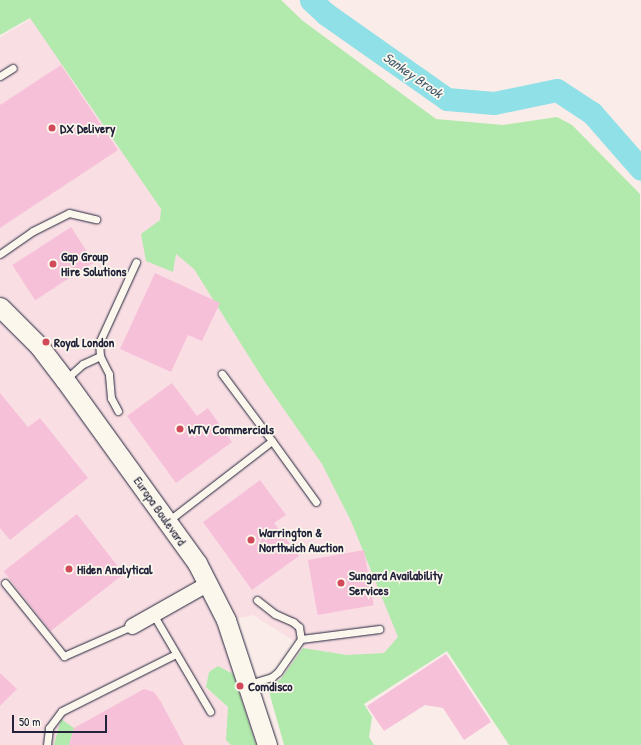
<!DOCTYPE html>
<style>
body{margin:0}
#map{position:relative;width:641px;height:745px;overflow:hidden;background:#faece8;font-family:"Patrick Hand",sans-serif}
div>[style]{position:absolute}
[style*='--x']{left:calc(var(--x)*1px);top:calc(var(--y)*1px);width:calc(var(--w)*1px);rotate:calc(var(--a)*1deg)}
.built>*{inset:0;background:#f9dfe4}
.green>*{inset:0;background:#b2e9ac}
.river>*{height:23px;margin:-11.5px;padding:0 11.5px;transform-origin:11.5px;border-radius:11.5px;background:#8fe0e7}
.building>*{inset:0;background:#f7c0d9;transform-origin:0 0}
.roads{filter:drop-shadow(0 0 1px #22223b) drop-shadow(0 0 1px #22223b)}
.service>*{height:7px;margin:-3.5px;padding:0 3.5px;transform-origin:3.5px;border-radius:3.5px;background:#fbf7ec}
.minor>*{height:15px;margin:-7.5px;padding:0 7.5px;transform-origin:7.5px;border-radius:7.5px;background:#fbf7ec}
.tertiary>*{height:19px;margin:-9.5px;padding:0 9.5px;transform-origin:9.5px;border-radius:9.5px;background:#fbf7ec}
.dots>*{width:11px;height:11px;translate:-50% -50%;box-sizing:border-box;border:2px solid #fbf7ec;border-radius:50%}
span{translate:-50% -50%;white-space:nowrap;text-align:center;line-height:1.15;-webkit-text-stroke:3.5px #fbf7ec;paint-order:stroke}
.poi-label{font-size:13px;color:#22223b;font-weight:700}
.left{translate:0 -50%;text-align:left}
.street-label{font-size:13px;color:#22223b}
.water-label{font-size:14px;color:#435b6f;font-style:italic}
.scale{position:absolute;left:12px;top:715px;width:95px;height:18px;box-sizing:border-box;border:2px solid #22223b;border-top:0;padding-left:5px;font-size:12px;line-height:14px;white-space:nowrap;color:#22223b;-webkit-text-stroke:3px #fbf7ec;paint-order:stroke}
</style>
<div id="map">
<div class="built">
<i style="clip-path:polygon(38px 15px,344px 482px,414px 620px,384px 653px,347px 655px,307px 649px,253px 615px,218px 623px,260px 745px,0 745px,0 37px)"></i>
</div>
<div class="green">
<i style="clip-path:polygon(0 0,281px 0,303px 21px,436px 119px,503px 125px,557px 117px,572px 125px,640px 194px,641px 745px,509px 745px,447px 651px,364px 704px,372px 717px,369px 737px,374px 745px,284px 745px,268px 688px,281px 679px,303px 648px,347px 655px,384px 653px,398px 637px,351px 521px,322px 464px,265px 382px,194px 269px,176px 254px,173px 272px,146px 261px,141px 234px,160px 220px,161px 209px,30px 18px,0 35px)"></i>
<i style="clip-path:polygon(218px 666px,233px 674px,256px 745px,231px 745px,226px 740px,228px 707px,206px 687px,209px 672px)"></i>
<i style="clip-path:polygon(61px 719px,74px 728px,69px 745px,54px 745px)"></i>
</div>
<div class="river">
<i style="--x:311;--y:0;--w:21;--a:43"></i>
<i style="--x:326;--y:14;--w:148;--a:35.1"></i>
<i style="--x:447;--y:99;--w:47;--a:4.9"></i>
<i style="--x:494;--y:103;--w:64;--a:-11.7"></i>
<i style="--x:557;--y:90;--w:42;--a:33.3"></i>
<i style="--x:592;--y:113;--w:74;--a:48.8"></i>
</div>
<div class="building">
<i style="clip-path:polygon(61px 65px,118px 150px,0 228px,0 105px)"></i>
<i style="left:71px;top:227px;width:42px;height:70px;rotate:57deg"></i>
<i style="clip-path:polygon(155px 273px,220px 303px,202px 341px,188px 335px,171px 372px,120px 349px)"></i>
<i style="clip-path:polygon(172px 383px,197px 416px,208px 408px,232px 442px,176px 483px,127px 416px)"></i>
<i style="clip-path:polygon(0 393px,28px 427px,40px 418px,88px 478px,10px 540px,0 528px)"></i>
<i style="clip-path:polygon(260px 480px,286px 515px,274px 523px,299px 556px,252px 590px,203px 522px)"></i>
<i style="left:77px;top:514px;width:76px;height:93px;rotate:52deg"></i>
<i style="left:364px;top:550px;width:56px;height:57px;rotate:80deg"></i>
<i style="clip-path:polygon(446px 654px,491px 722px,464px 740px,443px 708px,425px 705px,384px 731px,367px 706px)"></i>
<i style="clip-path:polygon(0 673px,17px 689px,0 706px)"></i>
<i style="clip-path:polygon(144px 689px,154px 692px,161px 702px,184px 745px,69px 745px,74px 728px)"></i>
</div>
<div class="roads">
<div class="service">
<i style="--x:0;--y:76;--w:15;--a:-32"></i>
<i style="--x:0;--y:254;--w:40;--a:-34.9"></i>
<i style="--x:33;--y:231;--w:40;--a:-26.6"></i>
<i style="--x:69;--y:213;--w:28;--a:13"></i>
<i style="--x:65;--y:380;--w:24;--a:-42"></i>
<i style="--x:83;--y:364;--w:19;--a:-25"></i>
<i style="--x:118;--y:411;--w:15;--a:-118"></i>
<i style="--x:111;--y:398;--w:24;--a:-95"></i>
<i style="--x:109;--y:374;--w:20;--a:-117"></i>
<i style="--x:100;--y:356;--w:13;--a:-94"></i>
<i style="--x:99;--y:343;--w:89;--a:-65.4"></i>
<i style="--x:272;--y:441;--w:75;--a:54.2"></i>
<i style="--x:168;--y:521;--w:131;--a:-37.6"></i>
<i style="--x:272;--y:441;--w:84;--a:-126.7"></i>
<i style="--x:5;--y:583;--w:94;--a:51.1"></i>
<i style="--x:64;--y:656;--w:74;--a:-23.8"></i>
<i style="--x:257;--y:600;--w:23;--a:38"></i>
<i style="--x:275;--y:614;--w:20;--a:24"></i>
<i style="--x:293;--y:622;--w:8;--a:40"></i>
<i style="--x:299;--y:627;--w:12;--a:81"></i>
<i style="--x:153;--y:614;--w:113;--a:59.6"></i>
<i style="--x:249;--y:684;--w:24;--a:-17"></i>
<i style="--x:272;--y:677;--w:8;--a:-40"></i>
<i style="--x:278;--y:672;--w:40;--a:-55.1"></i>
<i style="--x:301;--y:639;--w:79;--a:-7.3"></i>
<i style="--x:47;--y:745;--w:17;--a:-83"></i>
<i style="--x:49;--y:728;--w:21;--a:-53"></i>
<i style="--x:62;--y:711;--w:127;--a:-26.6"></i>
</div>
<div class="minor">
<i style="--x:132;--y:626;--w:87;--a:-29.5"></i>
</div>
<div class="tertiary">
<i style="--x:0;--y:307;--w:55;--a:45"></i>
<i style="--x:39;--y:346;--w:43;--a:52.6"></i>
<i style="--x:65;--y:380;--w:226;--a:54.2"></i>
<i style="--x:197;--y:563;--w:64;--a:63"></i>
<i style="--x:226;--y:620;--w:132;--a:71.8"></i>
</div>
</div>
<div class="dots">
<i style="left:52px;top:128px;background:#d1495b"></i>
<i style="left:53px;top:264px;background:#d1495b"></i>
<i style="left:46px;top:342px;background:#d1495b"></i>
<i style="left:180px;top:429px;background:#d1495b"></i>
<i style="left:251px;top:540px;background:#d1495b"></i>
<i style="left:69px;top:569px;background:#d1495b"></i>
<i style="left:341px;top:583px;background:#d1495b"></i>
<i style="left:240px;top:686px;background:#d1495b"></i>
</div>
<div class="poi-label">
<span class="left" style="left:60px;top:128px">DX Delivery</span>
<span class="left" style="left:61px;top:264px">Gap Group<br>Hire Solutions</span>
<span class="left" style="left:54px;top:342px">Royal London</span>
<span class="left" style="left:188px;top:429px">WTV Commercials</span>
<span class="left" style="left:259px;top:540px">Warrington &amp;<br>Northwich Auction</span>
<span class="left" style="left:77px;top:569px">Hiden Analytical</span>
<span class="left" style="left:349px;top:583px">Sungard Availability<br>Services</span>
<span class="left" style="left:248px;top:686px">Comdisco</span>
</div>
<div class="street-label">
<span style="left:160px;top:511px;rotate:55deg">Europa Boulevard</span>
</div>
<div class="water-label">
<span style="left:413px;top:75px;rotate:35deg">Sankey Brook</span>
</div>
<div class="scale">50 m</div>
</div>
